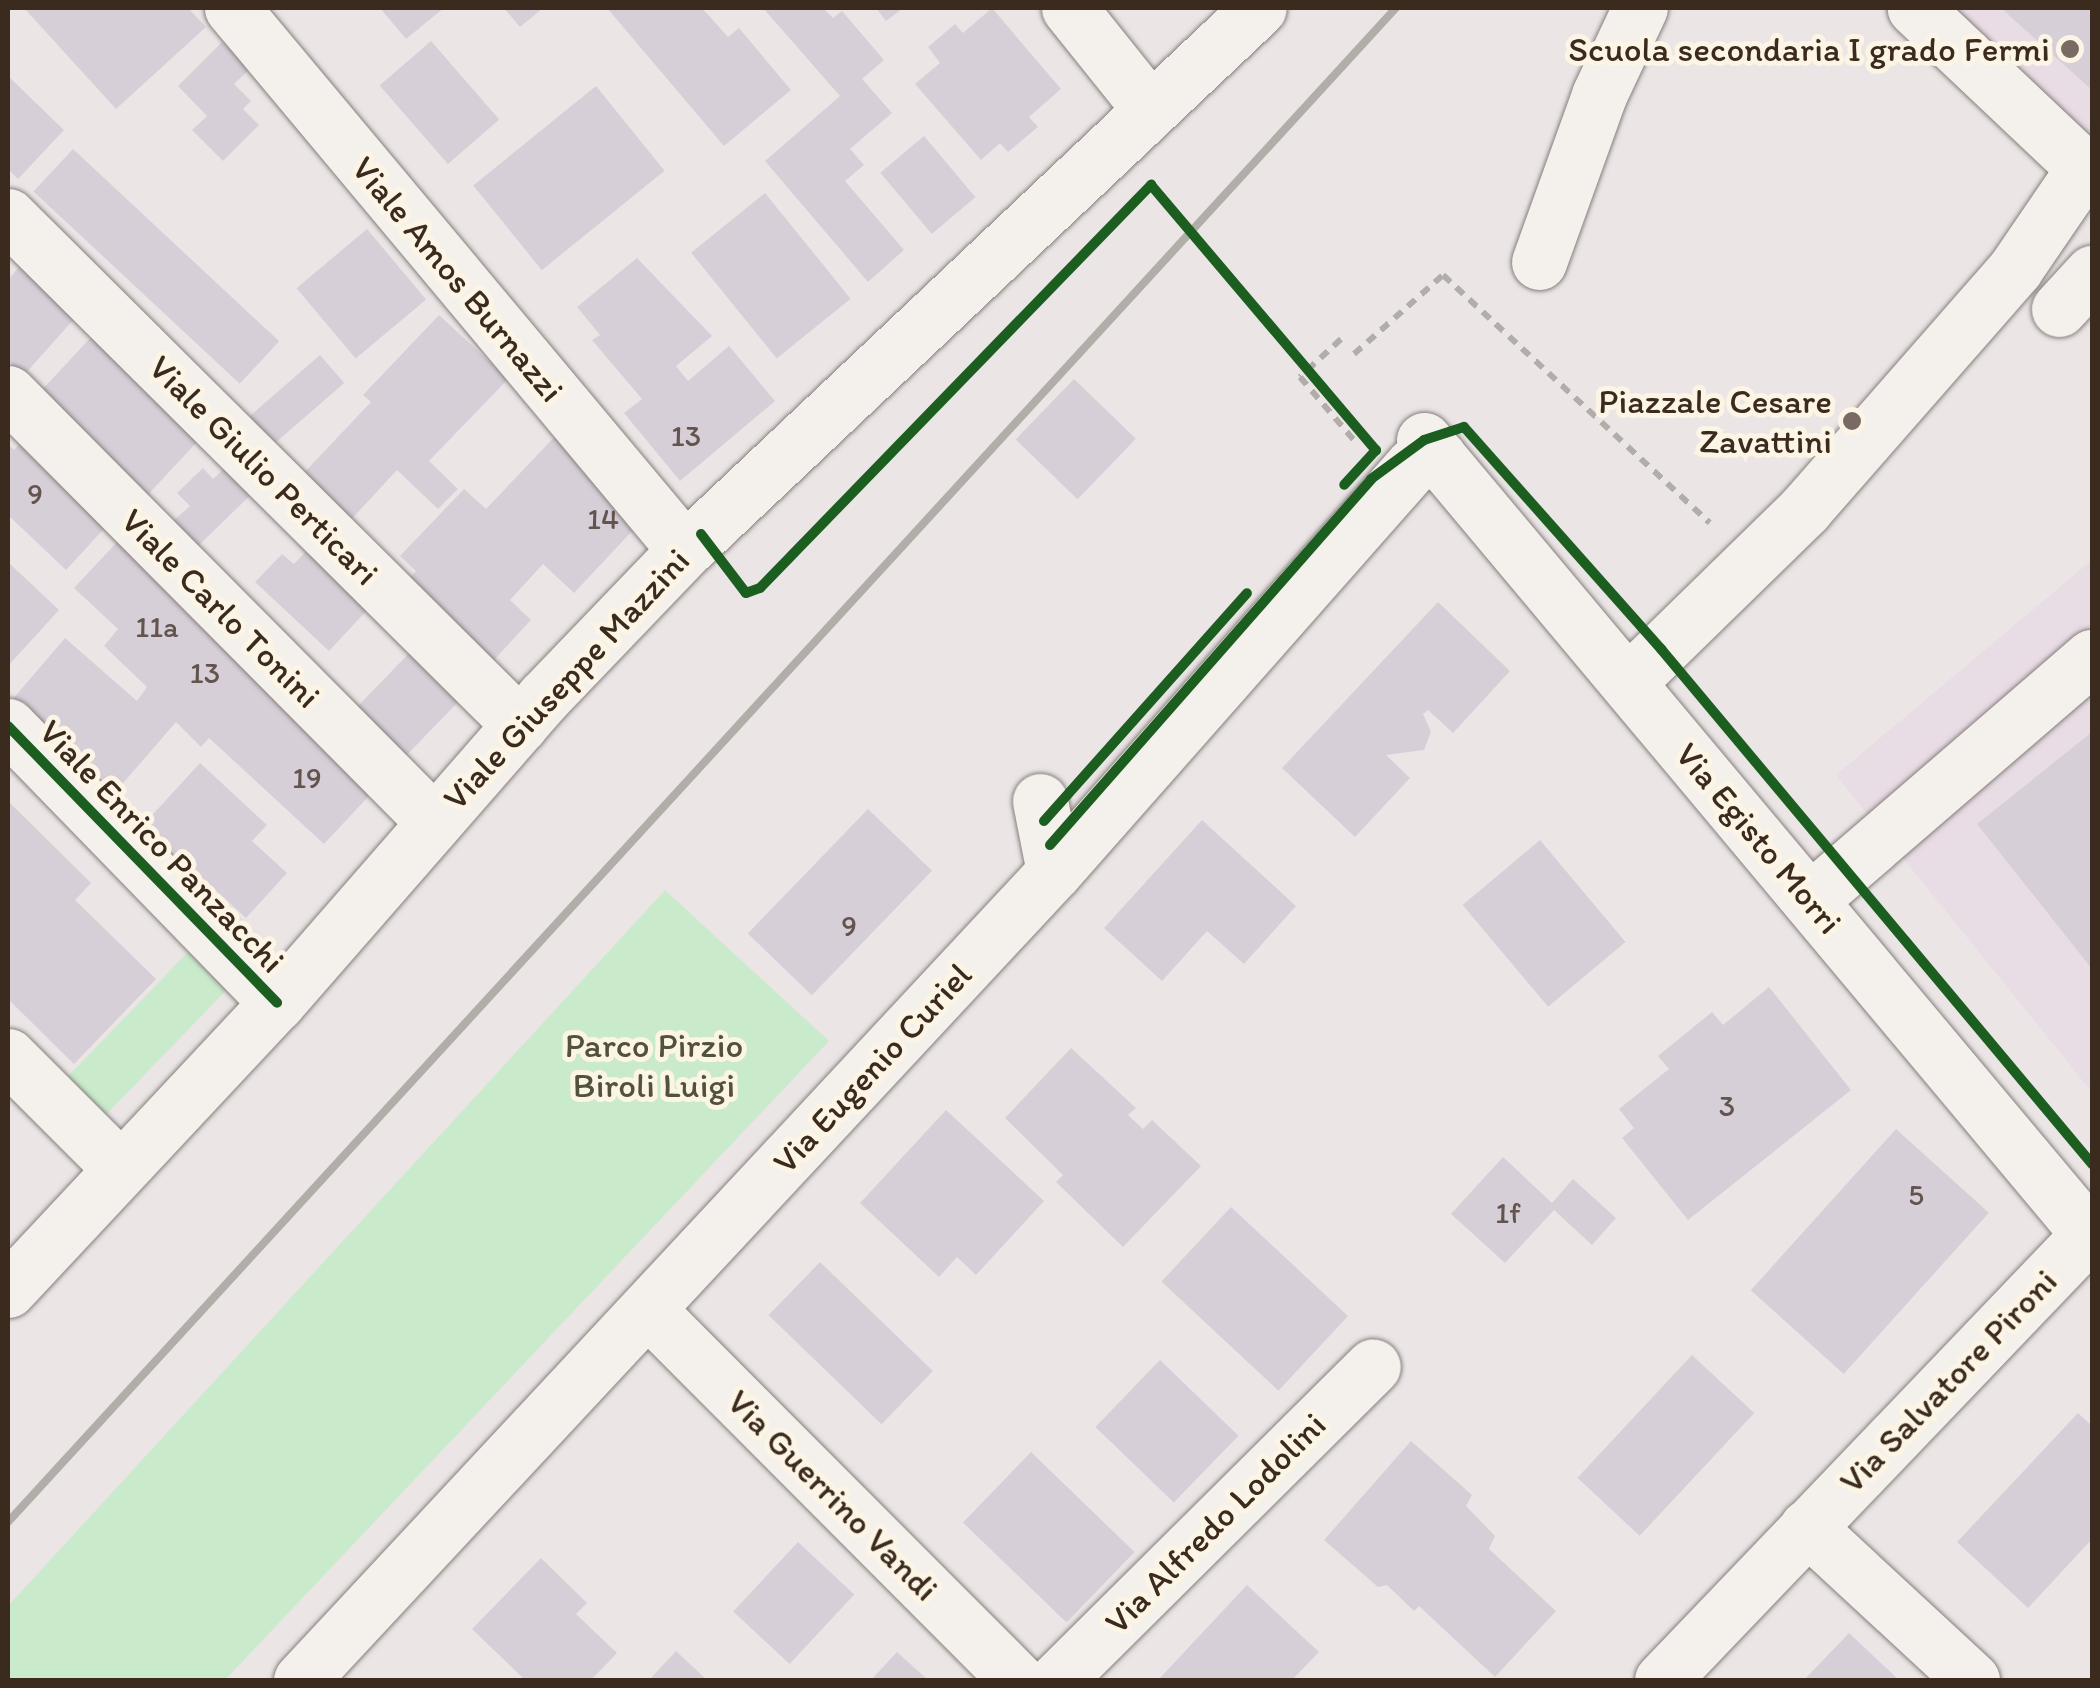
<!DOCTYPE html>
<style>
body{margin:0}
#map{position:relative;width:2100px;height:1688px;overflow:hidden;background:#ebe5e6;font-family:Itim,sans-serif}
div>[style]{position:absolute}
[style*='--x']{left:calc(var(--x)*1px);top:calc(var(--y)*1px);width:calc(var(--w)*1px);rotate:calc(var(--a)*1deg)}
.built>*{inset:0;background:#e8dce5}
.green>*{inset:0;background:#caeacc;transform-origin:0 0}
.building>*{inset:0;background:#d7cfd8;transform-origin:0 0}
.path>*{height:6px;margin-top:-3px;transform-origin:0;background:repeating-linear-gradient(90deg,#b1ada8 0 10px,transparent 0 18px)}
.roads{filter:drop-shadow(0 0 2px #857f7d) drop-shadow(0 0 2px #857f7d)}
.minor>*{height:55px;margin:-27.5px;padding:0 27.5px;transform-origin:27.5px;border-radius:27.5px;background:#f4f0eb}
.rail>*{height:8px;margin:-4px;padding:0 4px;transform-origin:4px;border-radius:4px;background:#b1ada8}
.cycleway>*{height:10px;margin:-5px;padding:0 5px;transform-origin:5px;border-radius:5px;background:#1b5e20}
.dots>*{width:28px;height:28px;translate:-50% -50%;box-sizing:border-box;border:5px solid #fcf5e5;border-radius:50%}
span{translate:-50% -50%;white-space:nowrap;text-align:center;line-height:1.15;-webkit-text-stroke:10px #fcf5e5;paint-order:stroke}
.number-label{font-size:30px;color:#63544e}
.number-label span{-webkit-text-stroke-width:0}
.poi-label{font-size:35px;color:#3b2a1e}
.right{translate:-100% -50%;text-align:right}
.street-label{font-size:35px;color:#3b2a1e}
.park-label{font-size:35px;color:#52513c}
.frame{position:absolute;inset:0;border:10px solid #3b2a1e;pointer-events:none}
</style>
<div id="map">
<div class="built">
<i style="clip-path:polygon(1884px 8px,2092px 8px,2092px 206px)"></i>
<i style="clip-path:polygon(2092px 560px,2092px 1092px,1836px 775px)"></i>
</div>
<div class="green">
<i style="clip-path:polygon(665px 890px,829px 1041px,225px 1680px,8px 1680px,8px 1606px)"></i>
<i style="left:190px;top:950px;width:54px;height:177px;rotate:44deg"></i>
</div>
<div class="building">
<i style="clip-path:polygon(24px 8px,188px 8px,206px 27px,116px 109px)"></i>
<i style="clip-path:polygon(380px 8px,444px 8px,406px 39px)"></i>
<i style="clip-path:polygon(504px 8px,543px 8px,520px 27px)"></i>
<i style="clip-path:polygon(607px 8px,702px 8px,728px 37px,739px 28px,791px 90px,724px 146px)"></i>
<i style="clip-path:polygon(763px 8px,823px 8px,833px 18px,842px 11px,884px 60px,862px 79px,892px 113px,850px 149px,864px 165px,845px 181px,904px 250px,868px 282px,765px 161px,840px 96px)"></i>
<i style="clip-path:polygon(876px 8px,903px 8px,886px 21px)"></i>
<i style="clip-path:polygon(992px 8px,1061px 89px,1029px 117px,1038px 127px,1008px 152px,1000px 143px,981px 160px,915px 84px,940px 63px,928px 47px,955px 24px,963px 33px)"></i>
<i style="clip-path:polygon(2001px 8px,2092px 8px,2092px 90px)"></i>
<i style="left:431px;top:41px;width:104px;height:68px;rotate:49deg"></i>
<i style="clip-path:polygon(222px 42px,250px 69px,234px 84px,251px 101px,243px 109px,259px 125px,223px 161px,192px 130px,207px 116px,178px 86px)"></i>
<i style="clip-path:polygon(8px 76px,64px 130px,18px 179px,8px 169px)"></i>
<i style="left:596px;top:86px;width:109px;height:158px;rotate:51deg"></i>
<i style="left:924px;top:136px;width:80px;height:57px;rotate:50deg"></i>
<i style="left:73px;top:149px;width:282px;height:58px;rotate:43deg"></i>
<i style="left:765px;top:193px;width:136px;height:95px;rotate:51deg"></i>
<i style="left:367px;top:229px;width:92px;height:92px;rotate:50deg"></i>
<i style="clip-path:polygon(637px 258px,712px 336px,676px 366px,688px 381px,729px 346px,775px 401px,680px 481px,624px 413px,642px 399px,592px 340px,600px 335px,577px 307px)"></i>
<i style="clip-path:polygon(19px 267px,75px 318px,24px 375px,8px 360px,8px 280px)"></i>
<i style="clip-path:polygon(439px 315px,508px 379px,429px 461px,458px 489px,438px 509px,397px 470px,347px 524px,299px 478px,371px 402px,363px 395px)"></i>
<i style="left:95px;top:333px;width:149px;height:95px;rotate:43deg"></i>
<i style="left:320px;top:355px;width:37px;height:100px;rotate:49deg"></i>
<i style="left:1074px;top:379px;width:86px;height:84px;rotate:44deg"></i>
<i style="clip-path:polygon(561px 430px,649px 513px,574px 593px,543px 564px,510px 600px,531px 620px,494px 660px,408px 580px,416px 571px,400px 556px,464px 489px,486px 509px)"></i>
<i style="clip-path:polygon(24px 439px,112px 520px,66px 570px,8px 515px,8px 444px,14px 450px)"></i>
<i style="clip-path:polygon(238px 455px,264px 482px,197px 547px,172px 522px,190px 506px,177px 493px,203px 468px,213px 479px)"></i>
<i style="clip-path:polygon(118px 541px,381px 783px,324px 844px,209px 738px,201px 747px,176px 722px,117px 790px,12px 700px,65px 638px,137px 701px,147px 687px,104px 646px,118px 629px,74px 588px)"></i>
<i style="clip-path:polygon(311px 546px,370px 607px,329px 651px,255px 582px,282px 554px,294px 564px)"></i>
<i style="clip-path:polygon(8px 562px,59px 610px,8px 666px)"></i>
<i style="clip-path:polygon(1438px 602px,1510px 671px,1453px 733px,1428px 710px,1423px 714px,1431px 732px,1424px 750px,1386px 755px,1410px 778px,1355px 837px,1282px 768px)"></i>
<i style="left:418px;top:644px;width:69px;height:95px;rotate:44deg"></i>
<i style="clip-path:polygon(2092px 732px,2092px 969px,1977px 824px)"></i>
<i style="clip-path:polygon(200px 763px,267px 825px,252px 841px,287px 873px,246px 918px,144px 824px)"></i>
<i style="clip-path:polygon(8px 801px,91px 883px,75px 900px,156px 979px,74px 1064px,8px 999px)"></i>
<i style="left:868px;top:809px;width:89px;height:173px;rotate:44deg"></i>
<i style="clip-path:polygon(1202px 820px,1296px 906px,1244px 964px,1207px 931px,1162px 981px,1104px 928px)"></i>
<i style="left:1540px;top:840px;width:133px;height:101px;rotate:50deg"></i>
<i style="clip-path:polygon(1769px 987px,1851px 1090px,1688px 1220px,1622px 1138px,1634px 1128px,1619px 1109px,1669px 1069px,1658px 1056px,1712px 1012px,1723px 1025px)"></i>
<i style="clip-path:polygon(1071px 1048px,1136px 1108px,1128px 1115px,1143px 1129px,1152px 1120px,1201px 1166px,1123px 1247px,1056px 1182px,1063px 1175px,1005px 1118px)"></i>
<i style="clip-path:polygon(946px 1110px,1044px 1201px,976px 1275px,957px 1257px,939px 1277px,860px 1203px)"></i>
<i style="left:1896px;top:1129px;width:125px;height:217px;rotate:42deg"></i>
<i style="clip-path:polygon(1503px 1157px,1552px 1203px,1573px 1179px,1616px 1218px,1592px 1245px,1554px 1210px,1505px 1263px,1451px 1214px)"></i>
<i style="left:1231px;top:1207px;width:160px;height:102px;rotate:43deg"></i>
<i style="left:820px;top:1262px;width:157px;height:74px;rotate:44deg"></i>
<i style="left:1692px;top:1355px;width:85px;height:168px;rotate:43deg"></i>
<i style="left:1160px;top:1360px;width:109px;height:93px;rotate:44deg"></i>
<i style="clip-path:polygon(2078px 1413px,2092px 1426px,2092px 1539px,2028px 1608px,1957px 1542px)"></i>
<i style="clip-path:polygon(1411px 1441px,1472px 1495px,1466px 1506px,1495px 1536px,1489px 1549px,1556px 1611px,1495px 1677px,1419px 1606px,1414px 1611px,1387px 1585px,1378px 1587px,1324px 1540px)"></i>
<i style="left:1031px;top:1452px;width:144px;height:98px;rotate:44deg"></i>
<i style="left:798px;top:1542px;width:77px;height:95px;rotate:43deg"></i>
<i style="clip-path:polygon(541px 1558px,587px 1603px,576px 1614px,617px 1653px,591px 1680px,525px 1680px,472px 1629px)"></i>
<i style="clip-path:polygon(1247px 1585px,1319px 1652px,1292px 1680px,1158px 1680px)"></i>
<i style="clip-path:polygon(1849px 1633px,1899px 1680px,1804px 1680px)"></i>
<i style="clip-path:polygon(676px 1651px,707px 1680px,649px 1680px)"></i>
<i style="clip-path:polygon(897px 1652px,928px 1680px,871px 1680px)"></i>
</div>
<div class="path">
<i style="--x:1341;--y:339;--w:56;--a:137.2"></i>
<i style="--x:1300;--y:377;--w:89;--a:49.5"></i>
<i style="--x:1354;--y:354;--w:119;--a:-41.6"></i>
<i style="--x:1443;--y:275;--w:364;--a:42.9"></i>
</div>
<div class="roads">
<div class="minor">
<i style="--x:232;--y:8;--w:706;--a:50.11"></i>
<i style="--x:1069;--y:8;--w:128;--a:51.3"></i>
<i style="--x:8;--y:216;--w:722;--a:44.83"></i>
<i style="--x:1539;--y:262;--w:177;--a:-70.2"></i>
<i style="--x:1599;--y:95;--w:96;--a:-64.8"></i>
<i style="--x:2059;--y:309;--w:49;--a:-47.5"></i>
<i style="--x:8;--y:393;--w:605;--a:45.2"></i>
<i style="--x:1424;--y:440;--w:1041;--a:50.07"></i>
<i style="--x:1628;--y:682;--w:248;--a:-44.3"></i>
<i style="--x:1805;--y:509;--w:319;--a:-48.8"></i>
<i style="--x:2015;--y:269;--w:122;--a:-55.7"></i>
<i style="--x:2084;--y:168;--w:233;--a:-136.6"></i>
<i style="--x:8;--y:726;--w:386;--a:45.8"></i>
<i style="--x:1040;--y:801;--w:72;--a:78.8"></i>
<i style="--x:1810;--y:900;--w:372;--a:-40.8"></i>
<i style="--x:8;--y:1056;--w:157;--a:45"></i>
<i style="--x:8;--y:1290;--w:393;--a:-46.9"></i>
<i style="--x:277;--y:1003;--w:406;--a:-48.9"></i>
<i style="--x:544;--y:697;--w:204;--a:-46.2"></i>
<i style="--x:685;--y:550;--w:789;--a:-43.36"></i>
<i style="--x:648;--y:1310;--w:523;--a:45.08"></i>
<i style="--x:1807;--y:1527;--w:225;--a:42.8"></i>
<i style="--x:301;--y:1680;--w:1104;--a:-47.02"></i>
<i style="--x:1054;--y:872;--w:543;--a:-48.59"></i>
<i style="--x:1413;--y:465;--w:27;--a:-17"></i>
<i style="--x:1057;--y:1680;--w:445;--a:-44.8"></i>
<i style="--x:1662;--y:1680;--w:617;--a:-46.25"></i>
</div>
</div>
<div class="rail">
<i style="--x:8;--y:1522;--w:2054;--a:-47.49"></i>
</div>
<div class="cycleway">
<i style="--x:701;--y:534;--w:74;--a:52.7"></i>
<i style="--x:746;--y:593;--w:15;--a:-20"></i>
<i style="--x:760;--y:588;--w:562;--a:-45.87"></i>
<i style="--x:1151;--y:185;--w:348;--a:49.7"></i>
<i style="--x:1376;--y:450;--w:47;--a:132.4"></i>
<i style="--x:8;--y:726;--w:386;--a:45.8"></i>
<i style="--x:1044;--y:821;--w:305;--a:-48.3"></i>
<i style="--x:1050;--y:845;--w:487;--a:-48.7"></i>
<i style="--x:1371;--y:479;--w:66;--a:-36.3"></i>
<i style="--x:1424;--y:440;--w:42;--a:-18"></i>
<i style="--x:1464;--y:427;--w:297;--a:48.4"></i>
<i style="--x:1661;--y:649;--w:672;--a:50.07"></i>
</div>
<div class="dots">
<i style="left:2070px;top:49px;background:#796b64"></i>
<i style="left:1852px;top:421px;background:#796b64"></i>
</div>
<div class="number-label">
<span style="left:686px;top:436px">13</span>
<span style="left:35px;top:494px">9</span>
<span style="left:603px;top:519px">14</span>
<span style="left:157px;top:627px">11a</span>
<span style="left:205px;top:673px">13</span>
<span style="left:307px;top:778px">19</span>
<span style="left:849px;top:926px">9</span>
<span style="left:1727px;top:1106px">3</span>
<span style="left:1916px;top:1195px">5</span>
<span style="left:1508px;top:1213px">1f</span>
</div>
<div class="poi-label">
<span class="right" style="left:2050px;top:49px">Scuola secondaria I grado Fermi</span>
<span class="right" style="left:1832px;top:421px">Piazzale Cesare<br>Zavattini</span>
</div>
<div class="street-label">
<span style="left:458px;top:279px;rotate:50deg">Viale Amos Burnazzi</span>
<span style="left:264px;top:470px;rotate:45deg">Viale Giulio Perticari</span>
<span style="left:221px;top:608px;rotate:45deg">Viale Carlo Tonini</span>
<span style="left:566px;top:679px;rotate:-47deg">Viale Giuseppe Mazzini</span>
<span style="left:1759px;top:838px;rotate:50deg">Via Egisto Morri</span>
<span style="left:162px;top:846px;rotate:46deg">Viale Enrico Panzacchi</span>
<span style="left:872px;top:1068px;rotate:-47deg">Via Eugenio Curiel</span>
<span style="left:1948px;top:1381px;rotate:-46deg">Via Salvatore Pironi</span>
<span style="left:833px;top:1495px;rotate:45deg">Via Guerrino Vandi</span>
<span style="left:1215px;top:1523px;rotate:-45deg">Via Alfredo Lodolini</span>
</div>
<div class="park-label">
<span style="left:654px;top:1065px">Parco Pirzio<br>Biroli Luigi</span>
</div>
<div class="frame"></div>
</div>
